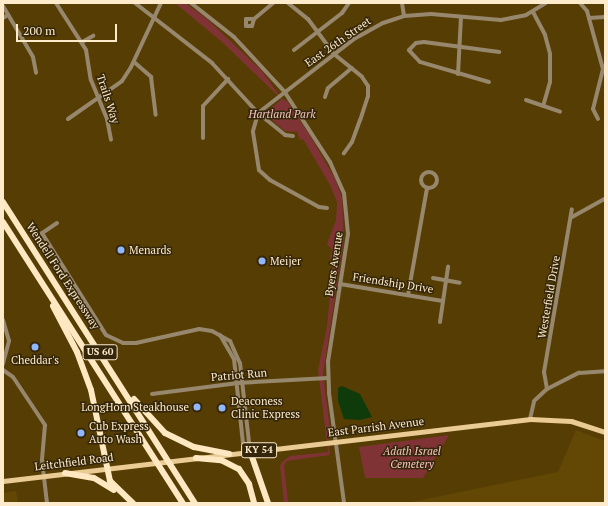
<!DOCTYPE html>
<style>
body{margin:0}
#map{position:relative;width:608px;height:506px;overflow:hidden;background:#563d04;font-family:"PT Serif",serif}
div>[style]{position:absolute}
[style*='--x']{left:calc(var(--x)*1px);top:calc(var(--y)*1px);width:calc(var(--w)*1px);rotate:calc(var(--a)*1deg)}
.built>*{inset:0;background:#634705}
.green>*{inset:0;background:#7f3335}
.water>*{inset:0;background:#0f3a0a}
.minor>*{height:4px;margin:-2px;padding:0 2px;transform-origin:2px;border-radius:2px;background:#97876d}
.minor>.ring{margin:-2px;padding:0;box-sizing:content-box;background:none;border:4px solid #97876d;border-radius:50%}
.major>*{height:5px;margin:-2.5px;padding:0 2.5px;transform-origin:2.5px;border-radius:2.5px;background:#eacb93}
.highway>*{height:6px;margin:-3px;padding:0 3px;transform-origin:3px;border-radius:3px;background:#fee8c1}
.dots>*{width:11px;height:11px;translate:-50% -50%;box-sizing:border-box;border:2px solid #34260a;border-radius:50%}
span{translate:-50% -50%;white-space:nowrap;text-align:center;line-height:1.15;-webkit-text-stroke:3px #34260a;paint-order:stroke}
.shield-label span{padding:1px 3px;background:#34260a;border:1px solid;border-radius:3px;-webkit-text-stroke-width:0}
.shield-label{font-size:10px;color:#feebcb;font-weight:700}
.street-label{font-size:11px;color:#feebcb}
.park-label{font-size:11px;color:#f5c4c2;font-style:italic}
.poi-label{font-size:11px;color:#feebcb}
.left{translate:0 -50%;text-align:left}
.right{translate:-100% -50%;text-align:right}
.frame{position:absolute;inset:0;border:4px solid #feebcb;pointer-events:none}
.scale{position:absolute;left:16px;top:24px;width:101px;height:18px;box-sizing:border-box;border:2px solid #feebcb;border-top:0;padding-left:5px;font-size:12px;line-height:14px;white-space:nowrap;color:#feebcb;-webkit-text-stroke:3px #34260a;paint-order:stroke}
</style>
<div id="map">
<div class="built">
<i style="clip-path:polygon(576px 430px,605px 441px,605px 503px,407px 503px,558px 472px)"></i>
<i style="clip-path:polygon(16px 491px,18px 503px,3px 503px,3px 493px)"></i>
</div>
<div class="green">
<i style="clip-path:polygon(175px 3px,185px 3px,206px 18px,261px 70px,282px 99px,287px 101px,309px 134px,334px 177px,342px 197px,344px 239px,323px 374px,330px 429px,328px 436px,330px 455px,287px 461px,284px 465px,288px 503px,284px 503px,280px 466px,282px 462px,290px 456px,328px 452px,318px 370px,327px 326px,333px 265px,330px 257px,332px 249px,327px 244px,336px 220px,337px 202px,330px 185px,303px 139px,300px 140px,297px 132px,285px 131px,266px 115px,266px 112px,281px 100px,277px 95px,222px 42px)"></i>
<i style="clip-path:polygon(449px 435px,423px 478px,365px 478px,359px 447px)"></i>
</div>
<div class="water">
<i style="clip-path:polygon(342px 386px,360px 394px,372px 417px,360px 420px,344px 419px,338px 401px,338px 388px)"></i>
</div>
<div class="minor">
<i style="--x:56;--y:3;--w:56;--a:57.4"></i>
<i style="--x:86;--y:50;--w:30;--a:81"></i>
<i style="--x:91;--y:80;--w:42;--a:67.7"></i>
<i style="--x:107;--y:119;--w:21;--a:79"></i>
<i style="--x:135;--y:3;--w:98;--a:37.9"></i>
<i style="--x:212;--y:63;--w:68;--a:47.4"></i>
<i style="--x:258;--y:113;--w:35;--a:39"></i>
<i style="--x:285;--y:135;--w:8;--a:7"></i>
<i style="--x:191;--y:3;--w:55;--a:38.3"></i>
<i style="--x:234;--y:37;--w:74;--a:47.2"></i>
<i style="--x:284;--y:91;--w:85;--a:57.1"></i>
<i style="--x:330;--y:162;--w:34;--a:66"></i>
<i style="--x:344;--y:193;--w:41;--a:84.4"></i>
<i style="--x:348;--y:234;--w:129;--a:98.9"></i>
<i style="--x:328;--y:361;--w:32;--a:88"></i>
<i style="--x:329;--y:393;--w:111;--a:82.2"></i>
<i style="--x:288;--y:3;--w:26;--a:39"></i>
<i style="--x:308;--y:19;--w:44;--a:53.4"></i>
<i style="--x:334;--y:54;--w:36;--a:39"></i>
<i style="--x:362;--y:77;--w:11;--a:56"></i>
<i style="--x:368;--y:86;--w:10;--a:90"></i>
<i style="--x:368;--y:96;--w:25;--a:108"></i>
<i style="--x:360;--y:120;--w:23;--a:110"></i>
<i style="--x:352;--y:142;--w:14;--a:126"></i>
<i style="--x:402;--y:3;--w:13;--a:81"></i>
<i style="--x:580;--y:3;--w:11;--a:49"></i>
<i style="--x:587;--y:11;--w:60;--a:74.6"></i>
<i style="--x:603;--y:69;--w:41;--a:104"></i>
<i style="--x:593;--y:109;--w:11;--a:63"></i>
<i style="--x:3;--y:6;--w:59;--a:59.5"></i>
<i style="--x:33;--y:57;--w:16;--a:79"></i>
<i style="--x:533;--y:12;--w:26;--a:62"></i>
<i style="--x:545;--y:35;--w:20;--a:75"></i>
<i style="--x:550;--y:54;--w:28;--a:90"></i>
<i style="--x:550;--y:82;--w:25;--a:106"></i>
<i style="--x:3;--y:18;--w:6;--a:-31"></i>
<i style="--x:589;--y:18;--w:16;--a:-4"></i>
<i style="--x:254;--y:19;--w:8;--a:180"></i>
<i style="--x:246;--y:19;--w:7;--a:90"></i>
<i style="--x:246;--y:26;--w:6;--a:0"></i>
<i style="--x:252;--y:26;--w:7;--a:-74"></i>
<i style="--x:254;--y:19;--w:25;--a:-40"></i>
<i style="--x:82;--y:42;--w:13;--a:-29"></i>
<i style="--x:294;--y:50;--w:61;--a:-37.6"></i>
<i style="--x:342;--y:13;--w:12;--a:-55"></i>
<i style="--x:134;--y:62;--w:23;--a:41"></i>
<i style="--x:151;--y:77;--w:38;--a:83"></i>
<i style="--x:458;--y:74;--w:57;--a:-87"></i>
<i style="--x:489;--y:82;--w:72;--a:-163.8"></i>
<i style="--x:420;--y:62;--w:16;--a:-133"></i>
<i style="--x:409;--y:50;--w:10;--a:-45"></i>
<i style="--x:416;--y:43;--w:8;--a:-7"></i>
<i style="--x:424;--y:42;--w:76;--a:7.6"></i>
<i style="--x:325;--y:97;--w:9;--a:-72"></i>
<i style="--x:328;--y:88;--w:31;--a:-40"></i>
<i style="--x:526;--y:100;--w:36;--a:19"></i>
<i style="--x:68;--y:119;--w:66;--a:-35.1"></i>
<i style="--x:122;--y:81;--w:17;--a:-57"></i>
<i style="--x:131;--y:67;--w:71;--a:-64.9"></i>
<i style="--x:203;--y:138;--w:32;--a:-90"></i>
<i style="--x:203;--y:106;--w:37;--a:-47"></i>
<i class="ring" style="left:421px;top:172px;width:12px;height:12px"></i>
<i style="--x:327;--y:208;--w:8;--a:-173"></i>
<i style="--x:319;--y:207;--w:56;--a:-151.1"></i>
<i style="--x:270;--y:180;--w:15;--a:-138"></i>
<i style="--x:259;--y:170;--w:39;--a:-99"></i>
<i style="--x:253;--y:131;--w:19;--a:-74"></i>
<i style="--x:258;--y:113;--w:121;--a:-37.6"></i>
<i style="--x:354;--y:39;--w:33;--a:-29"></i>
<i style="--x:383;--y:23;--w:22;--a:-18"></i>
<i style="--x:404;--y:16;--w:27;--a:-4"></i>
<i style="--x:431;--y:14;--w:70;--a:4.9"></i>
<i style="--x:501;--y:20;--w:25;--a:-11"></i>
<i style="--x:526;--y:15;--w:23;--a:-31"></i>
<i style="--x:572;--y:217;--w:38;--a:-29"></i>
<i style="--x:57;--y:223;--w:18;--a:146"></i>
<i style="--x:42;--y:233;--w:120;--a:57.9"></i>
<i style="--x:106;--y:335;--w:19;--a:25"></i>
<i style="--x:123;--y:343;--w:13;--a:0"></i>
<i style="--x:136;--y:343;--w:65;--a:-12.5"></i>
<i style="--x:199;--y:329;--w:13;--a:9"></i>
<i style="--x:212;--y:331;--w:21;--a:29"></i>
<i style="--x:230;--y:341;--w:24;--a:66"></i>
<i style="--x:240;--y:363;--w:89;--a:83.5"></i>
<i style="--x:433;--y:278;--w:27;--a:10"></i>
<i style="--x:340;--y:284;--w:104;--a:9.4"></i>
<i style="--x:408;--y:295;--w:109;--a:-79.9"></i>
<i style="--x:3;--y:320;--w:22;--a:74"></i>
<i style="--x:9;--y:341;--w:24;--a:105"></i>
<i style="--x:440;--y:322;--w:56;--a:-81.7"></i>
<i style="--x:220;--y:335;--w:28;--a:60"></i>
<i style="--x:234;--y:359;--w:84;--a:83.9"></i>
<i style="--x:243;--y:443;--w:10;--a:53"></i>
<i style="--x:3;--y:370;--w:12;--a:35"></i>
<i style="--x:13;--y:377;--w:58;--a:56.3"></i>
<i style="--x:45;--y:425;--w:35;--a:95"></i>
<i style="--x:42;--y:460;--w:43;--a:83.4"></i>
<i style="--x:547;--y:389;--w:17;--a:-100"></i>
<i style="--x:544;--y:372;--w:165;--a:-80.3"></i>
<i style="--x:152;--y:394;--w:87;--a:-7.3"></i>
<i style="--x:238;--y:383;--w:90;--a:-3.2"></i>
<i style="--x:530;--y:419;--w:18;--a:-77"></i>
<i style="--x:534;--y:401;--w:18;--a:-43"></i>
<i style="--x:547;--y:389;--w:36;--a:-27"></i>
<i style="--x:579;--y:373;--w:26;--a:-4"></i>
</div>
<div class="major">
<i style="--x:3;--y:481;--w:531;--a:-6.71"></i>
<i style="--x:530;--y:419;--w:41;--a:2.8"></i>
<i style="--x:571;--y:421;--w:36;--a:18"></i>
</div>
<div class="highway">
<i style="--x:3;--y:202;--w:357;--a:57.5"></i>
<i style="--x:3;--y:222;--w:334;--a:57.4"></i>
<i style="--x:53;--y:306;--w:52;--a:62.4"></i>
<i style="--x:77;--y:352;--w:40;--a:69.8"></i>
<i style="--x:91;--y:390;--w:93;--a:78.2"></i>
<i style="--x:110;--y:481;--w:32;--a:44"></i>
<i style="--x:134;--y:399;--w:46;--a:47.6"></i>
<i style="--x:165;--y:433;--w:32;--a:26"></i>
<i style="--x:194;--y:447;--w:36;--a:11"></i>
<i style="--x:250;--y:451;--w:55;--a:70.9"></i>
<i style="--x:196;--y:458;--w:25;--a:5"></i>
<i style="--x:221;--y:460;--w:20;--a:27"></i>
<i style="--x:239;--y:469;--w:18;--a:56"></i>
<i style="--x:249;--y:484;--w:20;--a:75"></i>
<i style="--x:65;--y:473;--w:29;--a:10"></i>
<i style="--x:94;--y:478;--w:23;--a:31"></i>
</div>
<div class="dots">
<i style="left:121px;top:250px;background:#91b8fd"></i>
<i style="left:262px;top:261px;background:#91b8fd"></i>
<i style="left:35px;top:347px;background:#91b8fd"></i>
<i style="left:197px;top:407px;background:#91b8fd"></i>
<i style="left:222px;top:408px;background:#91b8fd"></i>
<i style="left:81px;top:433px;background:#91b8fd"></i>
</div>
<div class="shield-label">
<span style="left:100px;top:352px">US 60</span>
<span style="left:259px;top:450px">KY 54</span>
</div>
<div class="street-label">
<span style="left:338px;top:42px;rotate:-35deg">East 26th Street</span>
<span style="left:108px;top:99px;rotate:72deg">Trails Way</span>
<span style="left:334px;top:264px;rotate:-81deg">Byers Avenue</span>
<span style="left:63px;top:276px;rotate:57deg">Wendell Ford Expressway</span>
<span style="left:393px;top:283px;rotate:9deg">Friendship Drive</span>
<span style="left:549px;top:297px;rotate:-80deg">Westerfield Drive</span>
<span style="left:239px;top:375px;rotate:-5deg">Patriot Run</span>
<span style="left:376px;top:427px;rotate:-7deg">East Parrish Avenue</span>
<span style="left:74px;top:462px;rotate:-7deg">Leitchfield Road</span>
</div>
<div class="park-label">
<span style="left:282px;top:114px">Hartland Park</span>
<span style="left:412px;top:458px">Adath Israel<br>Cemetery</span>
</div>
<div class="poi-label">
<span class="left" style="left:129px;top:250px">Menards</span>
<span class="left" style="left:270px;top:261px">Meijer</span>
<span style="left:35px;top:360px">Cheddar's</span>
<span class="left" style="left:231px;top:408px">Deaconess<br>Clinic Express</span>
<span class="right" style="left:189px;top:407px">LongHorn Steakhouse</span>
<span class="left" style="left:89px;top:433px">Cub Express<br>Auto Wash</span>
</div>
<div class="frame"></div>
<div class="scale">200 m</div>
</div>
